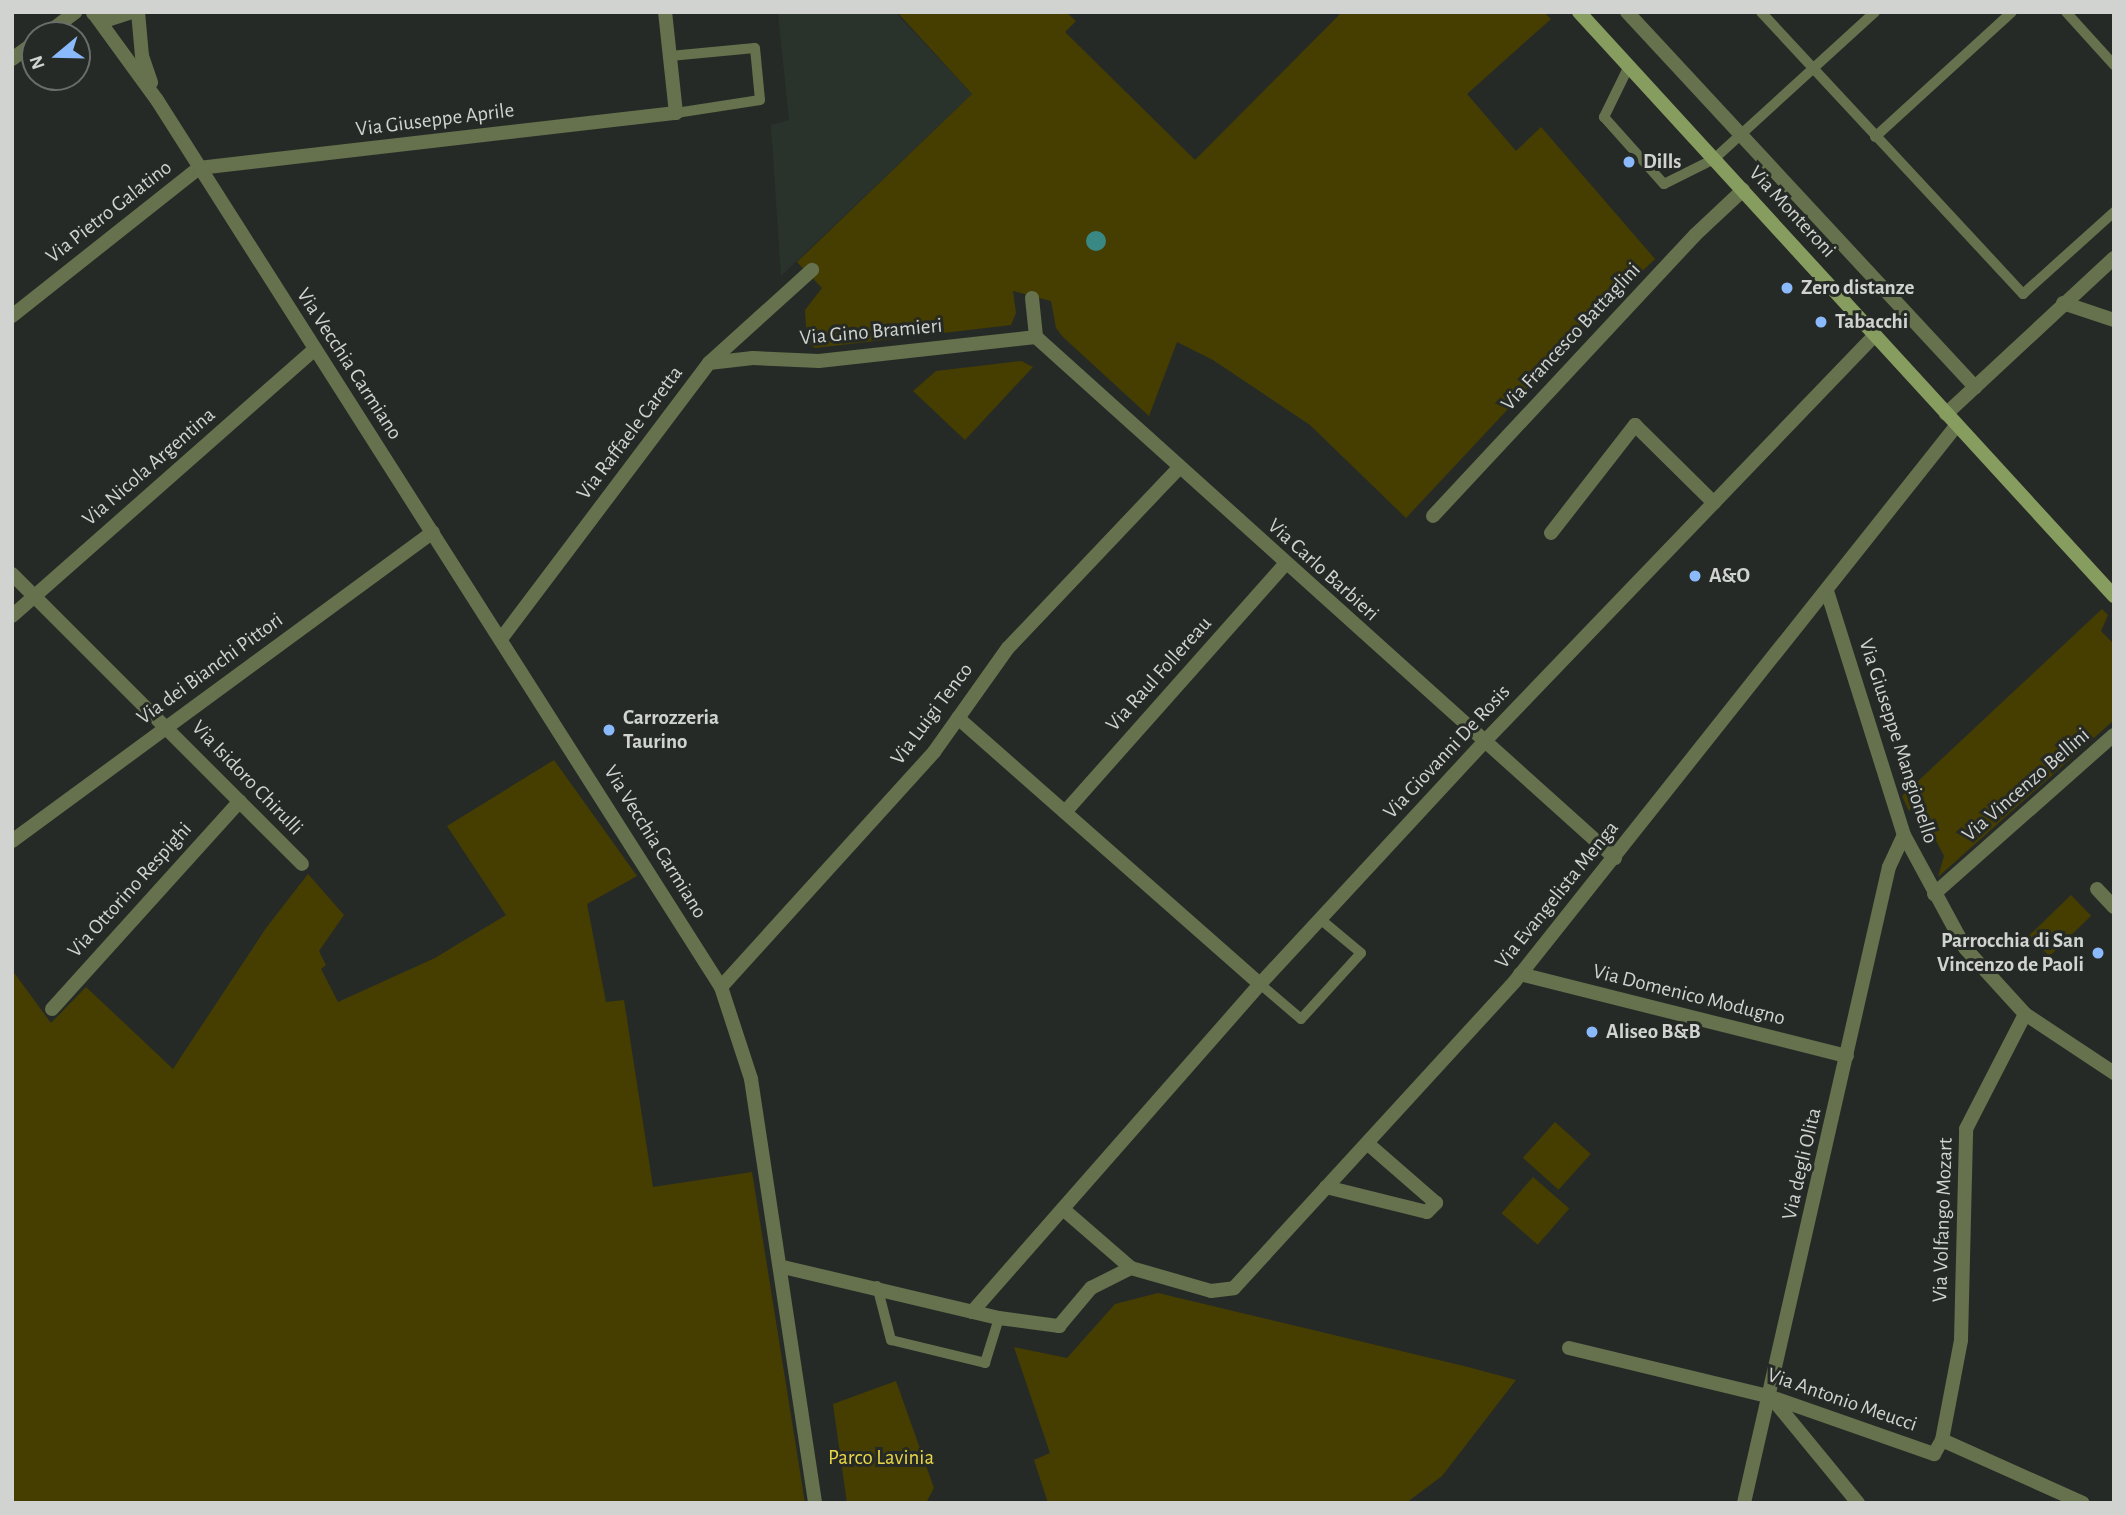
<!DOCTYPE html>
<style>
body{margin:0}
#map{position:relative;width:2126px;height:1515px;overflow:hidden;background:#262a26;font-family:"Alegreya Sans",sans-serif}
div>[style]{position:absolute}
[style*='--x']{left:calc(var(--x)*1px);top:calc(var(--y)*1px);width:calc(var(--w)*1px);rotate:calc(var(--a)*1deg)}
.built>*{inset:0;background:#2a332b}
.green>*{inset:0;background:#463e01;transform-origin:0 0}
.water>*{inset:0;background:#398884}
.round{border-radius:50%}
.service>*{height:10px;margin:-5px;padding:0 5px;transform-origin:5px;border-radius:5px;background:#65724d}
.minor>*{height:14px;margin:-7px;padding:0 7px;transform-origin:7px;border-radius:7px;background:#65724d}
.tertiary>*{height:14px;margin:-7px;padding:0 7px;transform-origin:7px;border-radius:7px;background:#65724d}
.secondary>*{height:14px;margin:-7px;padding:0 7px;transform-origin:7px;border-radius:7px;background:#879c5f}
.dots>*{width:19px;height:19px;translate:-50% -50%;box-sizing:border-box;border:4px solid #262a26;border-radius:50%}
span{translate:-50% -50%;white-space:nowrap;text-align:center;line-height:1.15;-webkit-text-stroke:6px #262a26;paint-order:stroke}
.street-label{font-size:21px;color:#d0d3d0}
.poi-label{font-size:21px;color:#d0d3d0;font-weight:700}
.left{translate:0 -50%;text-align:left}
.right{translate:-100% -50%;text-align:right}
.park-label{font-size:21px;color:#e9d646}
.frame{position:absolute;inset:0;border:14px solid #d0d3d0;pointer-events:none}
.north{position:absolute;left:21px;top:21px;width:70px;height:70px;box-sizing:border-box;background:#262a26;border:2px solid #6a6e6a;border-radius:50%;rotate:251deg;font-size:19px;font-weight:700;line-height:28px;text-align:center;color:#d0d3d0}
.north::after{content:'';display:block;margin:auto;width:24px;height:32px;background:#8abafc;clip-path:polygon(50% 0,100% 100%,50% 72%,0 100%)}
</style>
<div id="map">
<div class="built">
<i style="clip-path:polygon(778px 12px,895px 12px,972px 94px,781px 276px,771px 125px,789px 120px)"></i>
</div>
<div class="green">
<i style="clip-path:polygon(897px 12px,1066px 12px,1076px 21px,1065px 32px,1195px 160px,1342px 12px,1544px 12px,1551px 19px,1467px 94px,1516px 151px,1541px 127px,1655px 259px,1594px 317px,1406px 518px,1310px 425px,1213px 360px,1177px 342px,1149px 416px,1063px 337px,1056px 328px,1051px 301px,1013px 291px,1016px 313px,1011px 325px,815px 348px,807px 343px,805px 310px,822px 288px,797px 262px,972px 94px)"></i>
<i style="clip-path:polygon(1021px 361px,1033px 367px,965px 440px,913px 391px,936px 371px)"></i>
<i style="clip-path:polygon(2102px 609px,2108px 615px,2101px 631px,2114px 644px,2114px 720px,1938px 877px,1944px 856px,1915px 800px,1909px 811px,1902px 796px)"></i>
<i style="clip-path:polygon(554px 760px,637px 876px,587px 904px,606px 1002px,624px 1000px,653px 1187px,752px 1172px,805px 1503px,12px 1503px,12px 970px,51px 1023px,86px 987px,173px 1069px,266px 928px,308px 874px,344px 915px,319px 951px,326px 965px,321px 969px,338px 1002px,435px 958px,506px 915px,447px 826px)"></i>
<i style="left:2071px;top:895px;width:29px;height:58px;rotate:46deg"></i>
<i style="left:1555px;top:1122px;width:48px;height:48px;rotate:42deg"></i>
<i style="left:1533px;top:1177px;width:48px;height:48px;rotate:41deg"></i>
<i style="clip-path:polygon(1158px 1293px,1468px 1367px,1516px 1380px,1442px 1476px,1406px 1503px,1048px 1503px,1034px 1460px,1050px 1453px,1014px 1347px,1067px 1358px,1115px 1304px)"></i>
<i style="clip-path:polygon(896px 1381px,934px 1488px,926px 1503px,847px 1503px,833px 1404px)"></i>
</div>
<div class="water">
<i class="round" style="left:1086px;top:231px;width:20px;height:20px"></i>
</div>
<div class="service">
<i style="--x:1761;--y:12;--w:385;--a:47.1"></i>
<i style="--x:2023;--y:294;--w:122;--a:-42"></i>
<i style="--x:2066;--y:12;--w:72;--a:47.8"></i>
<i style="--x:670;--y:56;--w:85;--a:-5.4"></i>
<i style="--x:755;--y:48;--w:52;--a:84.5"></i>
<i style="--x:760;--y:100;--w:85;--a:171.2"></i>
<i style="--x:1629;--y:66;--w:57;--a:116.1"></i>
<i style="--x:1604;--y:117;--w:90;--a:48.2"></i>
<i style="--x:1664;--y:184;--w:56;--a:-26.6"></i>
<i style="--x:1714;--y:159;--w:218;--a:-42.4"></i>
<i style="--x:1875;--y:137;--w:185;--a:-42.4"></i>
<i style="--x:1260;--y:984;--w:54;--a:40.5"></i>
<i style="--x:1301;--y:1019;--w:89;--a:-47.7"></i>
<i style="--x:1361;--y:953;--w:53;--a:-140.3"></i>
<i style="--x:877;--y:1286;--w:56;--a:75.5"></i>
<i style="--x:891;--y:1340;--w:97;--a:13.7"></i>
<i style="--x:985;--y:1363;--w:47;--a:-72.7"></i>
</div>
<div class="minor">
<i style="--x:1627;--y:12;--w:512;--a:47.14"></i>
<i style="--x:45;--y:35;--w:38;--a:-37"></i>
<i style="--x:12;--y:59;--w:29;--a:-36"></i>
<i style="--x:1032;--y:298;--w:39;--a:84"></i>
<i style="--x:1036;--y:337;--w:779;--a:41.98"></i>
<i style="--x:2063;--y:303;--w:54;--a:18.4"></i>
<i style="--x:12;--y:316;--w:238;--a:-38.4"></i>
<i style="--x:199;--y:168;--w:480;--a:-6.6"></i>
<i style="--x:676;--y:113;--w:102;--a:-96.2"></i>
<i style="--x:709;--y:363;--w:44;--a:-6.5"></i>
<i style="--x:753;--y:358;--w:66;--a:2.6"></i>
<i style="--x:819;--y:361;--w:218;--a:-6.3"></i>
<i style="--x:1946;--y:414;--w:229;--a:-42.9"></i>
<i style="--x:1433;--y:516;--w:384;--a:-47"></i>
<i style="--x:1695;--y:235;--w:66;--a:-43.2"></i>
<i style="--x:1551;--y:533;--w:137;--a:-52.1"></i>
<i style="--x:1635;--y:425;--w:111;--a:44.6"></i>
<i style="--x:12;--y:574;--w:410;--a:45"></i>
<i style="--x:1827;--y:591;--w:256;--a:72.5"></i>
<i style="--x:1904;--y:835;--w:128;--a:61.6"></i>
<i style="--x:1965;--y:948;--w:89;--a:47.7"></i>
<i style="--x:2025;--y:1014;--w:107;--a:33.5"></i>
<i style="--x:12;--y:616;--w:402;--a:-41.4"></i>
<i style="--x:501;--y:639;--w:346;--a:-53"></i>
<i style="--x:709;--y:363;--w:139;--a:-42.1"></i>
<i style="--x:958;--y:718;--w:402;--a:41.4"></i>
<i style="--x:1065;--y:812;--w:332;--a:-48.4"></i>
<i style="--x:12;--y:841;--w:522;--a:-36.28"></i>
<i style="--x:2097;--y:889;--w:25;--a:47"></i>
<i style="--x:1934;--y:894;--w:240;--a:-41.5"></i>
<i style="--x:1520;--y:974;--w:337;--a:14.1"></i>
<i style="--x:721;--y:987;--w:317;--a:-47.8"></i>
<i style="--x:934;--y:752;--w:128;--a:-54.6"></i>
<i style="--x:1008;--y:648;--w:247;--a:-46.5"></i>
<i style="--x:52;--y:1009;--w:280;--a:-47.9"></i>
<i style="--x:1326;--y:1187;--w:104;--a:13.9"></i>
<i style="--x:1427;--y:1212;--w:13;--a:-45"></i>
<i style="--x:1436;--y:1203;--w:91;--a:-139"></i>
<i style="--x:1063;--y:1209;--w:90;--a:40.9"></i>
<i style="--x:1131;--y:1268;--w:83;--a:16"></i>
<i style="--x:1211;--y:1291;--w:23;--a:-7"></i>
<i style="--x:1234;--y:1288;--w:416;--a:-47.5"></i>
<i style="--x:1515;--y:981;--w:710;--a:-51.52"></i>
<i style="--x:783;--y:1267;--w:222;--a:13.3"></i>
<i style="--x:999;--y:1318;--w:61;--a:7.6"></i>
<i style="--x:1059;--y:1326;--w:50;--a:-49.9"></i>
<i style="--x:1091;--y:1288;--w:45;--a:-26.6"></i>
<i style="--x:972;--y:1312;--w:436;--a:-48.7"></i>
<i style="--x:1260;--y:984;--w:330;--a:-47.2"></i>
<i style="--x:1484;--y:742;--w:564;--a:-46.15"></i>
<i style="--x:1569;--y:1348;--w:208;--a:13.6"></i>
<i style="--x:1771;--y:1397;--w:173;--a:19.3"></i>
<i style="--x:1934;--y:1454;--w:16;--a:-60"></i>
<i style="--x:1942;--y:1440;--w:154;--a:24.1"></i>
<i style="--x:1771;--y:1397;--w:137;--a:50.6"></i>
<i style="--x:1942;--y:1440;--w:102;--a:-79.2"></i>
<i style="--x:1961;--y:1340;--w:211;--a:-88.6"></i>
<i style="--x:1966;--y:1129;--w:129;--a:-62.8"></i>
<i style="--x:1744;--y:1503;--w:652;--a:-77.16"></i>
<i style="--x:1889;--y:867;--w:35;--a:-65"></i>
</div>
<div class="tertiary">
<i style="--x:138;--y:12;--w:44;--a:84.8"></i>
<i style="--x:142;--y:56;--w:28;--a:71"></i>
<i style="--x:93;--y:13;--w:16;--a:27"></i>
<i style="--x:107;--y:20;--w:25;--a:-18"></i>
<i style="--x:95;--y:15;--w:105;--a:53.9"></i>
<i style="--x:157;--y:100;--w:1051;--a:57.55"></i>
<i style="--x:721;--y:987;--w:97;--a:71.9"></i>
<i style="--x:751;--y:1079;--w:429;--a:81.4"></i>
</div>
<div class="secondary">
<i style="--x:1579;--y:12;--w:792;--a:47.51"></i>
</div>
<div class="dots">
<i style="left:1629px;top:162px;background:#8abafc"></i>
<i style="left:1787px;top:288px;background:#8abafc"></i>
<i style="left:1821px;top:322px;background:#8abafc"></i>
<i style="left:1695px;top:576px;background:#8abafc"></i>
<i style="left:609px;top:730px;background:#8abafc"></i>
<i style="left:2098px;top:953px;background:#8abafc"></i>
<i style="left:1592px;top:1032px;background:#8abafc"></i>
</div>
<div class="street-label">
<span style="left:435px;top:120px;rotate:-7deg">Via Giuseppe Aprile</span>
<span style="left:109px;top:212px;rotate:-38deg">Via Pietro Galatino</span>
<span style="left:1792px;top:212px;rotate:47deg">Via Monteroni</span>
<span style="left:871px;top:332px;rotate:-5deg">Via Gino Bramieri</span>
<span style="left:1571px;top:337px;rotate:-47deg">Via Francesco Battaglini</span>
<span style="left:349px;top:364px;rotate:57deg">Via Vecchia Carmiano</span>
<span style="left:630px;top:433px;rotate:-53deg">Via Raffaele Caretta</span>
<span style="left:149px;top:467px;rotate:-41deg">Via Nicola Argentina</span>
<span style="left:1323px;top:570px;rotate:42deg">Via Carlo Barbieri</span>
<span style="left:210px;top:669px;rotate:-36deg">Via dei Bianchi Pittori</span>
<span style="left:1159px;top:674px;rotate:-48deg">Via Raul Follereau</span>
<span style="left:932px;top:714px;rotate:-53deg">Via Luigi Tenco</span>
<span style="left:1898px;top:741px;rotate:72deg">Via Giuseppe Mangionello</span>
<span style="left:1447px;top:752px;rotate:-47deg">Via Giovanni De Rosis</span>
<span style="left:247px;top:778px;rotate:46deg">Via Isidoro Chirulli</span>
<span style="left:2026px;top:785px;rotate:-41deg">Via Vincenzo Bellini</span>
<span style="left:655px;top:842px;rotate:58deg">Via Vecchia Carmiano</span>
<span style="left:130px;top:890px;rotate:-48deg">Via Ottorino Respighi</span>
<span style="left:1557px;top:895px;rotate:-51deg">Via Evangelista Menga</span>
<span style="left:1689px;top:995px;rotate:14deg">Via Domenico Modugno</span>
<span style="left:1802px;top:1164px;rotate:-77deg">Via degli Olita</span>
<span style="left:1943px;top:1220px;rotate:-88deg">Via Volfango Mozart</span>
<span style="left:1842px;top:1400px;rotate:19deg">Via Antonio Meucci</span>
</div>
<div class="poi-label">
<span class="left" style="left:1643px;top:162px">Dills</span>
<span class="left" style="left:1801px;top:288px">Zero distanze</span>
<span class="left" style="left:1835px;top:322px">Tabacchi</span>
<span class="left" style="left:1709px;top:576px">A&amp;O</span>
<span class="left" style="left:623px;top:730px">Carrozzeria<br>Taurino</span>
<span class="right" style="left:2084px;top:953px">Parrocchia di San<br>Vincenzo de Paoli</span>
<span class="left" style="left:1606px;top:1032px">Aliseo B&amp;B</span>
</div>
<div class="park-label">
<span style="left:881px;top:1458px">Parco Lavinia</span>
</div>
<div class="frame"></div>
<div class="north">N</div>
</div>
